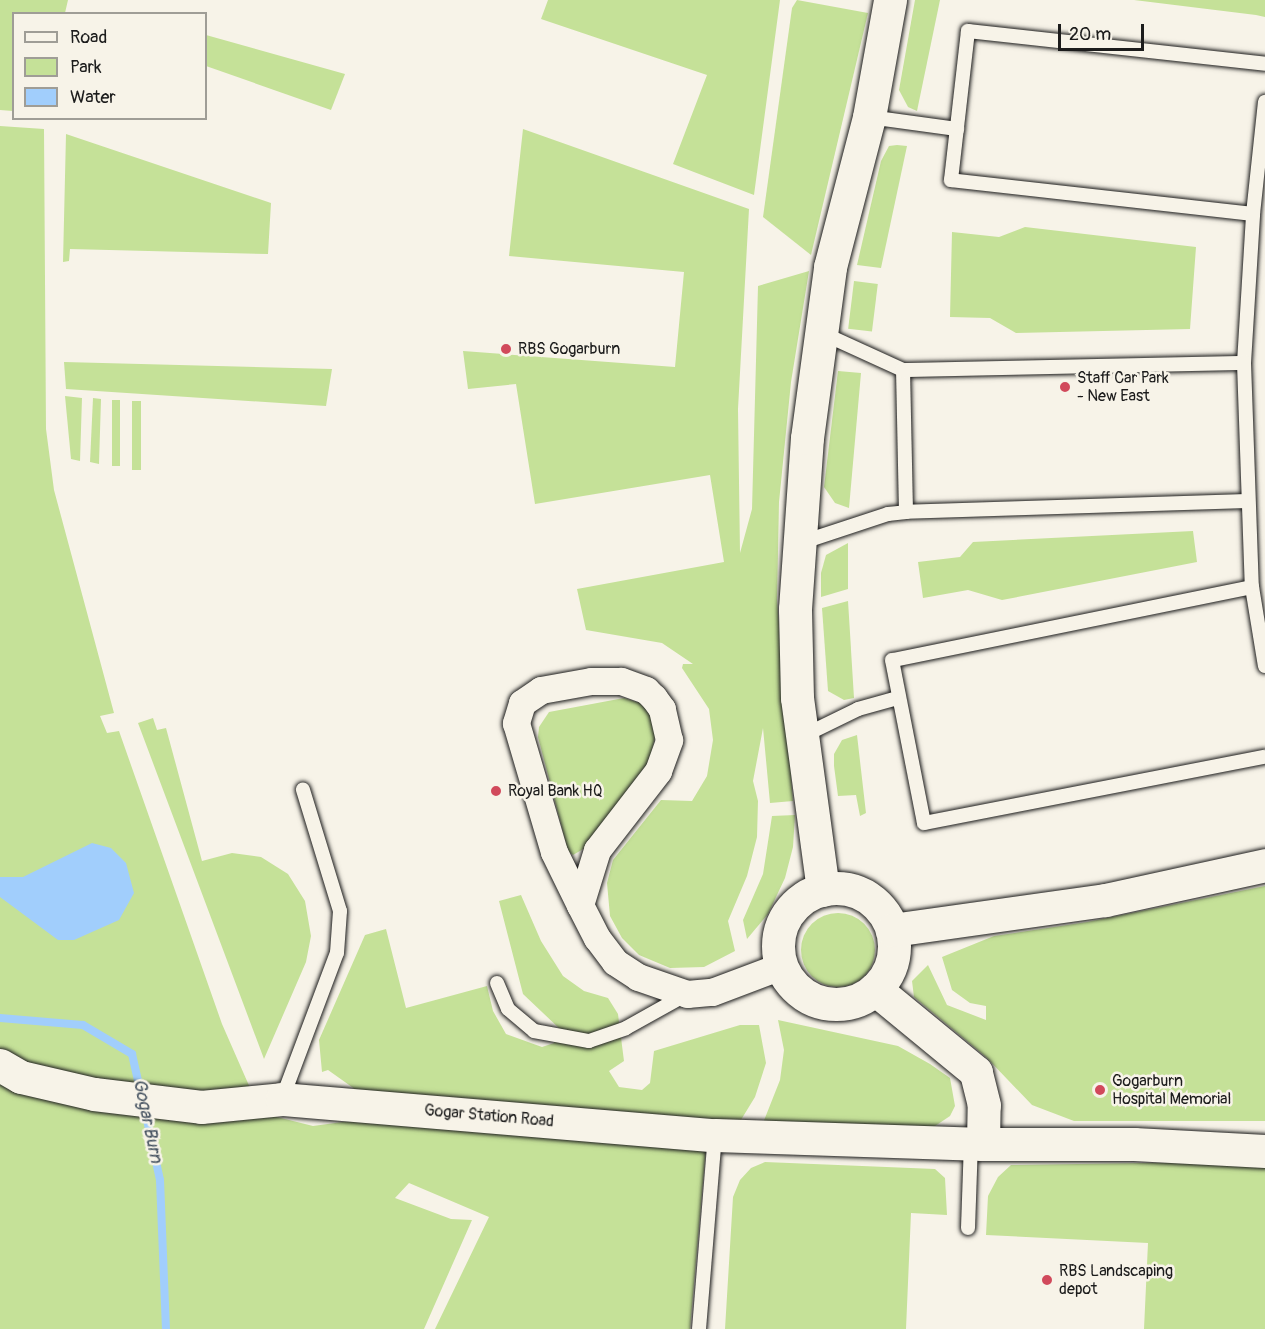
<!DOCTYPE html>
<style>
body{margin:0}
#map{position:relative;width:1265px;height:1329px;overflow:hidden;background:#f7f3e8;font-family:Pangolin,sans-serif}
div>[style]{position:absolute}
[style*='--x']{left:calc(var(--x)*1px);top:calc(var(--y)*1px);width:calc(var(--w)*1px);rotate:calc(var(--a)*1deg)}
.green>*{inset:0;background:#c5e198;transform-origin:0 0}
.round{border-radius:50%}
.water>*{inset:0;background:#a1cefc}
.stream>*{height:8px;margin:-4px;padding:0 4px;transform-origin:4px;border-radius:4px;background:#a1cefc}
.roads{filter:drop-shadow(0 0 2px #1c1c1c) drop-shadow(0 0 2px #1c1c1c)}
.lane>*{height:14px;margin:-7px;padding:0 7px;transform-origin:7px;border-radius:7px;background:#f7f3e8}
.street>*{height:27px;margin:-13.5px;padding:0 13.5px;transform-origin:13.5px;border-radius:13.5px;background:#f7f3e8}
.secondary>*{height:33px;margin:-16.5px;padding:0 16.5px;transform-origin:16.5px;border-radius:16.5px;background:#f7f3e8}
.secondary>.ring{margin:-16.5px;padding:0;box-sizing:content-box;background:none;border:33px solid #f7f3e8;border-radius:50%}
.primary>*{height:33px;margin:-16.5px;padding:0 16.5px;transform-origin:16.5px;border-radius:16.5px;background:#f7f3e8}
.dots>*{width:16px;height:16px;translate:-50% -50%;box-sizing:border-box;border:3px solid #f7f3e8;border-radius:50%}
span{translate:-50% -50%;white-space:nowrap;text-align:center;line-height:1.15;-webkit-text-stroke:5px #f7f3e8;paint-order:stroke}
.poi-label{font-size:16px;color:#1c1c1c}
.left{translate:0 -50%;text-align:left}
.street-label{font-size:16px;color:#1c1c1c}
.water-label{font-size:18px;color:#44515f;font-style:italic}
.legend{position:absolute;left:12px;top:12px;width:195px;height:108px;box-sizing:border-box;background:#f7f3e8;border:2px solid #9f9d96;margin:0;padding:8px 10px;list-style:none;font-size:18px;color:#1c1c1c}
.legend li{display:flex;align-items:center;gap:12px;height:30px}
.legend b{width:30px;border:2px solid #9f9d96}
.scale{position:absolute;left:1058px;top:24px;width:86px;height:27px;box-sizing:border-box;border:3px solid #1c1c1c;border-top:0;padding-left:8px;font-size:18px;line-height:21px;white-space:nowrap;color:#1c1c1c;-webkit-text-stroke:4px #f7f3e8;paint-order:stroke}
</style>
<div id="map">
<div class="green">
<i style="clip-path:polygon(0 0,68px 0,65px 13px,14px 14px,13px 111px,0 110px)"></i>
<i style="clip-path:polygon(548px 0,780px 0,754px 195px,673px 164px,707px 75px,541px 19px)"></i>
<i style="clip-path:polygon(797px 0,868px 13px,811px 255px,763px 217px,792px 8px)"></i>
<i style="clip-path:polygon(915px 0,940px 0,917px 111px,908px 107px,899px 90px)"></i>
<i style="clip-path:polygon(1134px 0,1265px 0,1265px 17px,1256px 15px)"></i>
<i style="clip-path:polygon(206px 35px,345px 74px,331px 110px,206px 66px)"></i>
<i style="clip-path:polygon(0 126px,44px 129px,46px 429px,54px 490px,114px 713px,100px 716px,107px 733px,119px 731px,222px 1024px,261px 1113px,313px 1126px,350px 1121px,366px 1097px,328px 1070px,322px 1072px,319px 1040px,365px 935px,386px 929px,406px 1008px,487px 986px,493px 1011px,506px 1034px,542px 1047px,554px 1043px,562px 1031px,523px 994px,499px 901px,521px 895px,541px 941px,563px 976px,584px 991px,608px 998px,618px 1014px,624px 1061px,609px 1071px,619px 1087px,642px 1090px,650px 1083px,654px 1051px,740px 1025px,759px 1025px,766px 1063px,755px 1097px,736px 1128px,708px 1125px,690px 1329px,435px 1329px,489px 1217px,409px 1183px,395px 1198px,451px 1219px,472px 1220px,424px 1329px,0 1329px)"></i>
<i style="clip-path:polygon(523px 129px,749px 209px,738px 409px,740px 553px,752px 509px,758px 286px,809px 271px,791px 382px,779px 502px,777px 600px,793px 801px,770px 803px,763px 728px,753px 781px,758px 801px,757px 837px,747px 876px,728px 921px,735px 951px,704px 967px,670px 968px,639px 955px,622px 938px,610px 916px,607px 883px,613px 860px,661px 800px,692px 801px,707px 776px,713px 740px,709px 709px,682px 668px,683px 664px,693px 664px,662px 643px,586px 630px,577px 589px,724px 562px,710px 475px,535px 504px,516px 384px,468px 389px,463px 351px,675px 367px,684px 272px,509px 256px)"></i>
<i style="clip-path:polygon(66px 134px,271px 203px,268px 254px,70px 249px,69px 261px,63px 262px)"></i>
<i style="clip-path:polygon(897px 145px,907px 146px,881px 268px,857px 265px,881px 161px,889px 146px)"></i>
<i style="clip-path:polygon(1025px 227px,1196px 247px,1190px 329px,1016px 333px,990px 318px,950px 317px,952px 232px,999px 237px)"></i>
<i style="left:854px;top:281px;width:24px;height:48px;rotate:7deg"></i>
<i style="clip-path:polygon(64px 362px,332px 369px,326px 406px,66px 389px)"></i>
<i style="clip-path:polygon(838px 371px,861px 373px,849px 508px,835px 503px,824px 487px)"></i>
<i style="clip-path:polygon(65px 396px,82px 398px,80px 461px,71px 459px)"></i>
<i style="clip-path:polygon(93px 398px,101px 399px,99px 464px,90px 462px)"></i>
<i style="left:112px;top:400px;width:8px;height:66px"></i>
<i style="left:132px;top:401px;width:9px;height:69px"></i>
<i style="clip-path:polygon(1193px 531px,1197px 562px,1002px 600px,968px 590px,923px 598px,918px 562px,960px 557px,973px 542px)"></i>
<i style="clip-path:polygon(848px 543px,848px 589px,821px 597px,821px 573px,826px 555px)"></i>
<i style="clip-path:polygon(848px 601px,854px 698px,844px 700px,828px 691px,822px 608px)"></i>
<i style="clip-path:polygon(624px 698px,640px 703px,652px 716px,655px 736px,650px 760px,585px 848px,573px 855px,568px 851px,538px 737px,539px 727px,549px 712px)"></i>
<i style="clip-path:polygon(153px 718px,157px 730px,166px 728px,202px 861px,232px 853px,261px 857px,288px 874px,305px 901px,311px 936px,306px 962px,264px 1059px,138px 723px)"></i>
<i style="clip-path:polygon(857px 735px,866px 813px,860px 816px,856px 795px,838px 796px,834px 766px,834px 754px,842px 740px)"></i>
<i style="clip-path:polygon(795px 815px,793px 847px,785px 878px,768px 914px,747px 939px,743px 920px,763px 874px,772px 816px)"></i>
<i style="clip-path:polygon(1265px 886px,1265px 1121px,1074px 1121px,1032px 1105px,986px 1057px,914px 997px,912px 981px,928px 965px,947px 1005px,986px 1020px,986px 1006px,970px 1003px,952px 990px,942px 957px,994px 936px,1087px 922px)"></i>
<i class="round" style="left:801px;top:913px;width:74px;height:74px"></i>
<i style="clip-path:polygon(778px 1020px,898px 1046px,930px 1064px,950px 1078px,955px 1106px,950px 1116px,929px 1130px,763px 1123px,780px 1080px,784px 1050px)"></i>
<i style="clip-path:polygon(1265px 1161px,1265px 1329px,1144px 1329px,1148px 1243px,986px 1235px,988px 1196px,998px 1177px,1011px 1165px)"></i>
<i style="clip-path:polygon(765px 1162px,935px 1169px,945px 1178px,947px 1215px,911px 1213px,906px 1329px,725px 1329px,733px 1197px,740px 1180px,751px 1168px)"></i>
</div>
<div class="water">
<i style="clip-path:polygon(92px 843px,111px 848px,126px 863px,134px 893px,119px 920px,74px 940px,58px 940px,0 897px,0 877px,23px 877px)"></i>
</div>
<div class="stream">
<i style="--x:0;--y:1018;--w:83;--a:4.8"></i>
<i style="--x:83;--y:1025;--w:57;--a:30.6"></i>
<i style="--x:132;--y:1054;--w:41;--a:77.3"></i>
<i style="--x:144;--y:1106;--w:76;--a:77.8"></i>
<i style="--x:160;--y:1180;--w:149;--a:87.7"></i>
</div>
<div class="roads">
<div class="lane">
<i style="--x:869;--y:117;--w:89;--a:7.8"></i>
<i style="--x:1253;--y:214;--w:304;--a:-173.6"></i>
<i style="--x:951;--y:180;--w:150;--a:-83.5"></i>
<i style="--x:968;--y:31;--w:299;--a:6.3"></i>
<i style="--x:822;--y:333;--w:89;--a:24.6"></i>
<i style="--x:1244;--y:363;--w:149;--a:-86.5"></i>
<i style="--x:1253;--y:214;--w:113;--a:-83.9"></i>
<i style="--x:1248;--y:501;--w:342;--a:178.2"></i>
<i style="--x:906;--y:512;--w:142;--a:-91.2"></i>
<i style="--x:903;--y:370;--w:341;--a:-1.2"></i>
<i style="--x:1244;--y:363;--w:224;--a:88"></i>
<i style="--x:1252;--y:587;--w:80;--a:80.7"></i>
<i style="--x:800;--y:543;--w:93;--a:-18.2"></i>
<i style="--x:888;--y:514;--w:18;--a:-6"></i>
<i style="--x:1252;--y:587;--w:367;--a:168.5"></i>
<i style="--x:892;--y:660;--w:166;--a:78.9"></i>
<i style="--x:924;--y:823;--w:347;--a:-11"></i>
<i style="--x:803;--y:736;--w:61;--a:-26.1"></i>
<i style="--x:858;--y:709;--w:41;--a:-15.4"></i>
<i style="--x:497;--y:983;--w:28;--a:67"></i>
<i style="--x:508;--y:1009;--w:34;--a:40"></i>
<i style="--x:534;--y:1031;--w:56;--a:10.3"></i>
<i style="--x:589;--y:1041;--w:39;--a:-19"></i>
<i style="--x:626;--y:1028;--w:70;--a:-29.1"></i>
<i style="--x:282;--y:1099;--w:156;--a:-69.4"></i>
<i style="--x:337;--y:953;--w:42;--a:-85.9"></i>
<i style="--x:340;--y:911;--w:127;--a:-107"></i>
<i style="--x:968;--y:1228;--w:84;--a:-88"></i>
<i style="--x:699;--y:1329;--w:195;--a:-85.3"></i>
</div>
<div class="street">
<i style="--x:580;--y:905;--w:58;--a:-72.8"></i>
<i style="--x:597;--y:850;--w:100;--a:-52.3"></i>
<i style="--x:658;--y:771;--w:33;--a:-70"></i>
<i style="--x:669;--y:740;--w:32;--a:-103"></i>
<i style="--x:662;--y:709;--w:14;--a:-126"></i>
<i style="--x:654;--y:698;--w:11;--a:-135"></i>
<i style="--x:646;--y:690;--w:27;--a:-160"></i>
<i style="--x:621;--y:681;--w:30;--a:180"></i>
<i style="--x:591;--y:681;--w:51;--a:169.8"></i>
<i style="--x:541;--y:690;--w:23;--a:146"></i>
<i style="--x:522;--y:703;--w:21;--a:107"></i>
<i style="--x:516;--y:723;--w:134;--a:73.6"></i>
<i style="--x:554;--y:852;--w:59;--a:63.9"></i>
<i style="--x:580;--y:905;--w:37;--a:63"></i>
<i style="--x:597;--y:938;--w:30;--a:53"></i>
<i style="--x:615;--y:962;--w:27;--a:33"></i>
<i style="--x:638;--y:977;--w:52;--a:19.1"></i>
<i style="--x:687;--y:994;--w:25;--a:-5"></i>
<i style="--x:712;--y:992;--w:74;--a:-20.6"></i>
</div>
<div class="secondary">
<i class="ring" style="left:778px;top:888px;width:83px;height:83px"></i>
<i style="--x:823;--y:890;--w:194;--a:-97.7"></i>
<i style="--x:797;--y:698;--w:89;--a:-91.3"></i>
<i style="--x:795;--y:609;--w:171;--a:-86"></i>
<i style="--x:807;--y:438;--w:173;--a:-82.3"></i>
<i style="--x:830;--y:267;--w:155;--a:-75.4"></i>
<i style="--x:869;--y:117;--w:119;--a:-79.8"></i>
<i style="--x:0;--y:1065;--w:24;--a:30"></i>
<i style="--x:21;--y:1077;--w:75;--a:13.1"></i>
<i style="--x:94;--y:1094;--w:108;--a:6.9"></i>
<i style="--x:201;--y:1107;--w:81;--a:-5.6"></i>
<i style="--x:282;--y:1099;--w:434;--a:4.8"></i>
<i style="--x:715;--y:1135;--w:268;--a:1.9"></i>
<i style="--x:983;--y:1144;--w:39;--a:-89"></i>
<i style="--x:984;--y:1105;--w:34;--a:-104"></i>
<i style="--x:976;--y:1072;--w:131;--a:-140.6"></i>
</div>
<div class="primary">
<i style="--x:892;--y:930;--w:215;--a:-8"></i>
<i style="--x:1105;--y:900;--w:164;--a:-12.3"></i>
<i style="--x:983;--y:1144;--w:151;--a:0"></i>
<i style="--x:1134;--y:1144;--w:131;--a:3.1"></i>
</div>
</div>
<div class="dots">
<i style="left:506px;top:349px;background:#d1495b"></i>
<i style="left:1065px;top:387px;background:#d1495b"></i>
<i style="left:496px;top:791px;background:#d1495b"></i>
<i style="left:1100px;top:1090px;background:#d1495b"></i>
<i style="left:1047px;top:1280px;background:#d1495b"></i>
</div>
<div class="poi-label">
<span class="left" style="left:518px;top:349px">RBS Gogarburn</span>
<span class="left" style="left:1077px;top:387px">Staff Car Park<br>- New East</span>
<span class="left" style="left:508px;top:791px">Royal Bank HQ</span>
<span class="left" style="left:1112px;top:1090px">Gogarburn<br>Hospital Memorial</span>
<span class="left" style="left:1059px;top:1280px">RBS Landscaping<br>depot</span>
</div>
<div class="street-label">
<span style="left:489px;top:1116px;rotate:5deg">Gogar Station Road</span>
</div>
<div class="water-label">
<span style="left:147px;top:1121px;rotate:78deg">Gogar Burn</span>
</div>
<ul class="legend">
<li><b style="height:8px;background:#f7f3e8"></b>Road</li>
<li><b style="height:16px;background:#c5e198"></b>Park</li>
<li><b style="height:16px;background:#a1cefc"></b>Water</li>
</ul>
<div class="scale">20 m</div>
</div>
